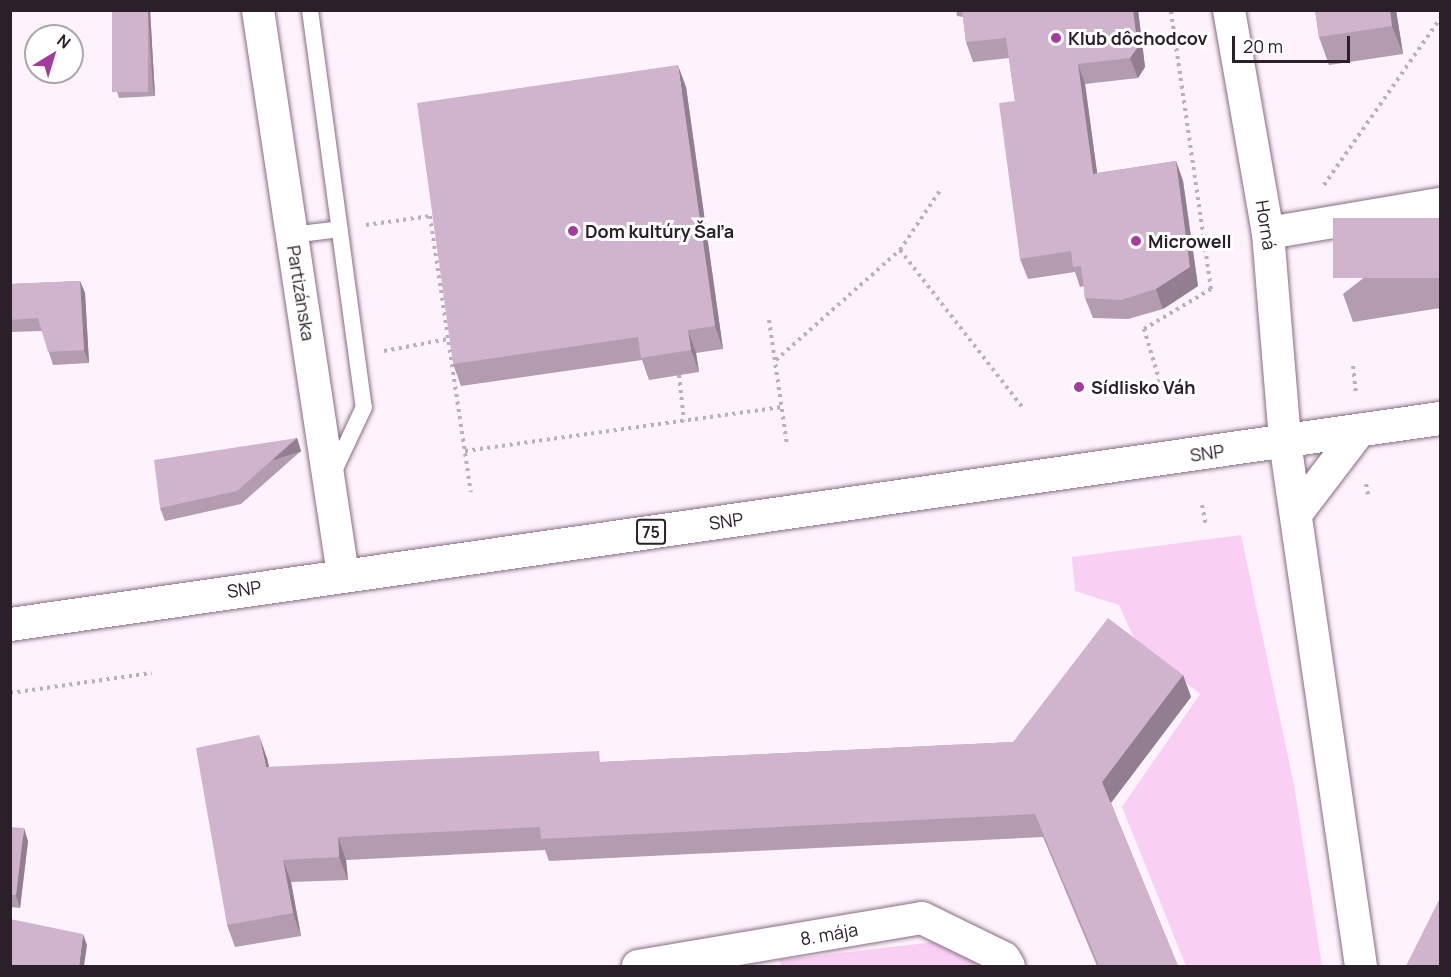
<!DOCTYPE html>
<meta charset="utf-8">
<style>
body{margin:0}
#map{position:relative;width:1451px;height:977px;overflow:hidden;background:#fef2fc;font-family:Manrope,sans-serif}
div>[style]{position:absolute}
[style*='--x']{left:calc(var(--x)*1px);top:calc(var(--y)*1px);width:calc(var(--w)*1px);rotate:calc(var(--a)*1deg)}
.green>*{inset:0;background:#f9cff4}
.path>*{height:4px;margin-top:-2px;transform-origin:0;background:repeating-linear-gradient(90deg,#bbb0ba 0 3px,transparent 0 7.5px)}
.roads{filter:drop-shadow(0 0 2px #876d84) drop-shadow(0 0 2px #876d84)}
.lane>*{height:16px;margin:-8px;padding:0 8px;transform-origin:8px;border-radius:8px;background:#fff}
.street>*{height:32px;margin:-16px;padding:0 16px;transform-origin:16px;border-radius:16px;background:#fff}
.primary>*{height:33px;margin:-16.5px;padding:0 16.5px;transform-origin:16.5px;border-radius:16.5px;background:#fff}
.wall>*{inset:0;background:#b39bb0}
.shaded-wall>*{inset:0;background:#927e90;transform-origin:0 0}
.building>*{inset:0;background:#d0b4cd;transform-origin:0 0}
.dots>*{width:16px;height:16px;translate:-50% -50%;box-sizing:border-box;border:3px solid #fff;border-radius:50%}
span{translate:-50% -50%;white-space:nowrap;text-align:center;line-height:1.15;-webkit-text-stroke:6px #fff;paint-order:stroke}
.shield-label span{padding:2px 4px;background:#fff;border:2px solid;border-radius:4px;-webkit-text-stroke-width:0}
.shield-label{font-size:16px;color:#2b202a;font-weight:700}
.poi-label{font-size:18px;color:#2b202a;font-weight:700}
.left{translate:0 -50%;text-align:left}
.street-label{font-size:18px;color:#2b202a}
.frame{position:absolute;inset:0;border:12px solid #2b202a;pointer-events:none}
.north{position:absolute;left:24px;top:24px;width:60px;height:60px;box-sizing:border-box;background:#fff;border:2px solid #aaa6aa;border-radius:50%;rotate:38deg;font-size:16px;font-weight:700;line-height:24px;text-align:center;color:#2b202a}
.north::after{content:'';display:block;margin:auto;width:21px;height:27px;background:#a43c9e;clip-path:polygon(50% 0,100% 100%,50% 72%,0 100%)}
.scale{position:absolute;left:1232px;top:36px;width:118px;height:27px;box-sizing:border-box;border:3px solid #2b202a;border-top:0;padding-left:8px;font-size:18px;line-height:21px;white-space:nowrap;color:#2b202a;-webkit-text-stroke:4px #fff;paint-order:stroke}
</style>
<div id="map">
<div class="green">
<i style="clip-path:polygon(1241px 535px,1294px 785px,1322px 966px,1186px 966px,1122px 807px,1200px 694px,1136px 643px,1119px 605px,1075px 591px,1072px 557px)"></i>
<i style="clip-path:polygon(942px 941px,985px 966px,781px 966px,780px 960px)"></i>
</div>
<div class="path">
<i style="--x:1324;--y:185;--w:203;--a:-55.1"></i>
<i style="--x:366;--y:225;--w:65;--a:-8"></i>
<i style="--x:430;--y:216;--w:279;--a:81.6"></i>
<i style="--x:900;--y:250;--w:202;--a:52.1"></i>
<i style="--x:769;--y:320;--w:126;--a:81.8"></i>
<i style="--x:384;--y:351;--w:65;--a:-10.6"></i>
<i style="--x:776;--y:360;--w:166;--a:-41.6"></i>
<i style="--x:900;--y:250;--w:73;--a:-56.1"></i>
<i style="--x:1353;--y:366;--w:28;--a:84"></i>
<i style="--x:679;--y:375;--w:46;--a:83.8"></i>
<i style="--x:1186;--y:385;--w:12;--a:85"></i>
<i style="--x:1162;--y:389;--w:63;--a:-106.7"></i>
<i style="--x:1144;--y:329;--w:78;--a:-30.8"></i>
<i style="--x:1211;--y:289;--w:282;--a:-98.2"></i>
<i style="--x:465;--y:451;--w:320;--a:-7.9"></i>
<i style="--x:1366;--y:484;--w:15;--a:79"></i>
<i style="--x:1202;--y:505;--w:20;--a:79"></i>
<i style="--x:10;--y:693;--w:143;--a:-8"></i>
</div>
<div class="roads">
<div class="lane">
<i style="--x:310;--y:10;--w:401;--a:82.3"></i>
<i style="--x:364;--y:407;--w:75;--a:115.2"></i>
<i style="--x:292;--y:235;--w:48;--a:-7.1"></i>
</div>
<div class="street">
<i style="--x:258;--y:10;--w:571;--a:81.44"></i>
<i style="--x:1229;--y:10;--w:226;--a:80.1"></i>
<i style="--x:1268;--y:233;--w:210;--a:85.3"></i>
<i style="--x:1285;--y:442;--w:529;--a:81.75"></i>
<i style="--x:1268;--y:233;--w:174;--a:-9.6"></i>
<i style="--x:1296;--y:514;--w:106;--a:-52.7"></i>
<i style="--x:638;--y:966;--w:288;--a:-9.6"></i>
<i style="--x:922;--y:918;--w:91;--a:26"></i>
<i style="--x:1004;--y:958;--w:9;--a:58"></i>
</div>
<div class="primary">
<i style="--x:10;--y:624;--w:1445;--a:-8.2"></i>
</div>
</div>
<div class="wall">
<i style="clip-path:polygon(112px 10px,150px 10px,155px 96px,119px 98px,117px 92px)"></i>
<i style="clip-path:polygon(956px 10px,1138px 10px,1145px 67px,1138px 78px,1085px 84px,1097px 173px,1176px 161px,1183px 181px,1198px 286px,1163px 309px,1128px 319px,1093px 318px,1085px 298px,1084px 286px,1080px 287px,1075px 272px,1028px 279px,1020px 259px,1015px 101px,1009px 58px,973px 62px,966px 42px,963px 17px,957px 16px)"></i>
<i style="clip-path:polygon(1315px 10px,1396px 10px,1403px 54px,1329px 65px,1319px 37px)"></i>
<i style="clip-path:polygon(686px 87px,723px 349px,696px 353px,699px 372px,649px 380px,642px 360px,461px 386px,453px 364px)"></i>
<i style="clip-path:polygon(1440px 218px,1440px 308px,1353px 322px,1343px 294px)"></i>
<i style="clip-path:polygon(80px 281px,85px 293px,89px 363px,53px 365px,42px 331px,10px 332px,10px 284px)"></i>
<i style="clip-path:polygon(297px 438px,301px 451px,241px 504px,165px 521px,160px 508px)"></i>
<i style="clip-path:polygon(1183px 675px,1191px 697px,1111px 803px,1178px 966px,1097px 966px,1043px 837px,549px 861px,545px 850px,346px 860px,348px 880px,291px 882px,301px 936px,235px 947px,227px 925px,267px 758px,269px 767px,603px 762px,1013px 742px)"></i>
<i style="clip-path:polygon(10px 827px,28px 841px,20px 908px,10px 907px)"></i>
</div>
<div class="shaded-wall">
<i style="clip-path:polygon(148px 10px,150px 10px,155px 96px,153px 89px)"></i>
<i style="clip-path:polygon(1133px 10px,1138px 10px,1145px 67px,1138px 78px,1130px 58px)"></i>
<i style="clip-path:polygon(1390px 10px,1396px 10px,1403px 54px,1392px 26px)"></i>
<i style="clip-path:polygon(1078px 64px,1085px 84px,1100px 194px,1093px 174px)"></i>
<i style="clip-path:polygon(678px 65px,686px 87px,723px 349px,715px 326px)"></i>
<i style="clip-path:polygon(1176px 161px,1183px 181px,1198px 286px,1163px 309px,1156px 289px)"></i>
<i style="clip-path:polygon(80px 281px,85px 293px,89px 363px,84px 350px)"></i>
<i style="clip-path:polygon(688px 330px,696px 353px,699px 372px,691px 350px)"></i>
<i style="left:297px;top:438px;width:14px;height:80px;rotate:73deg"></i>
<i style="clip-path:polygon(1183px 675px,1191px 697px,1110px 804px,1102px 782px)"></i>
<i style="clip-path:polygon(259px 735px,267px 758px,274px 790px,266px 767px)"></i>
<i style="clip-path:polygon(24px 828px,28px 841px,20px 908px,16px 895px)"></i>
<i style="clip-path:polygon(338px 837px,346px 860px,348px 880px,339px 857px)"></i>
<i style="clip-path:polygon(283px 860px,291px 882px,301px 936px,293px 913px)"></i>
<i style="clip-path:polygon(83px 934px,87px 945px,84px 966px,79px 966px)"></i>
</div>
<div class="building">
<i style="left:112px;top:10px;width:36px;height:82px"></i>
<i style="clip-path:polygon(962px 10px,1133px 10px,1138px 47px,1130px 58px,1078px 64px,1093px 174px,1176px 161px,1190px 267px,1156px 289px,1121px 300px,1085px 298px,1081px 266px,1073px 267px,1071px 251px,1020px 259px,999px 103px,1015px 101px,1006px 38px,966px 42px)"></i>
<i style="clip-path:polygon(1315px 10px,1390px 10px,1392px 26px,1319px 37px)"></i>
<i style="clip-path:polygon(678px 65px,715px 326px,688px 330px,691px 350px,641px 358px,638px 337px,453px 364px,417px 103px)"></i>
<i style="left:1440px;top:218px;width:60px;height:107px;rotate:90deg"></i>
<i style="clip-path:polygon(80px 281px,84px 350px,48px 352px,38px 318px,10px 320px,10px 284px)"></i>
<i style="clip-path:polygon(297px 438px,237px 491px,160px 508px,154px 460px)"></i>
<i style="clip-path:polygon(1108px 618px,1183px 675px,1102px 782px,1178px 966px,1099px 966px,1035px 814px,541px 839px,540px 827px,338px 837px,339px 857px,283px 860px,293px 913px,227px 925px,196px 748px,259px 735px,266px 767px,599px 751px,600px 762px,1013px 742px)"></i>
<i style="clip-path:polygon(10px 827px,24px 828px,16px 895px,10px 895px)"></i>
<i style="clip-path:polygon(1440px 898px,1440px 966px,1406px 966px)"></i>
<i style="clip-path:polygon(10px 919px,83px 934px,79px 966px,55px 965px,55px 966px,10px 966px)"></i>
</div>
<div class="dots">
<i style="left:1056px;top:38px;background:#a43c9e"></i>
<i style="left:573px;top:231px;background:#a43c9e"></i>
<i style="left:1136px;top:241px;background:#a43c9e"></i>
<i style="left:1079px;top:387px;background:#a43c9e"></i>
</div>
<div class="shield-label">
<span style="left:651px;top:532px">75</span>
</div>
<div class="poi-label">
<span class="left" style="left:1068px;top:38px">Klub dôchodcov</span>
<span class="left" style="left:585px;top:231px">Dom kultúry Šaľa</span>
<span class="left" style="left:1148px;top:241px">Microwell</span>
<span class="left" style="left:1091px;top:387px">Sídlisko Váh</span>
</div>
<div class="street-label">
<span style="left:1266px;top:225px;rotate:81deg">Horná</span>
<span style="left:301px;top:293px;rotate:81deg">Partizánska</span>
<span style="left:1207px;top:453px;rotate:-8deg">SNP</span>
<span style="left:726px;top:521px;rotate:-8deg">SNP</span>
<span style="left:244px;top:589px;rotate:-8deg">SNP</span>
<span style="left:829px;top:934px;rotate:-10deg">8. mája</span>
</div>
<div class="frame"></div>
<div class="north">N</div>
<div class="scale">20 m</div>
</div>
